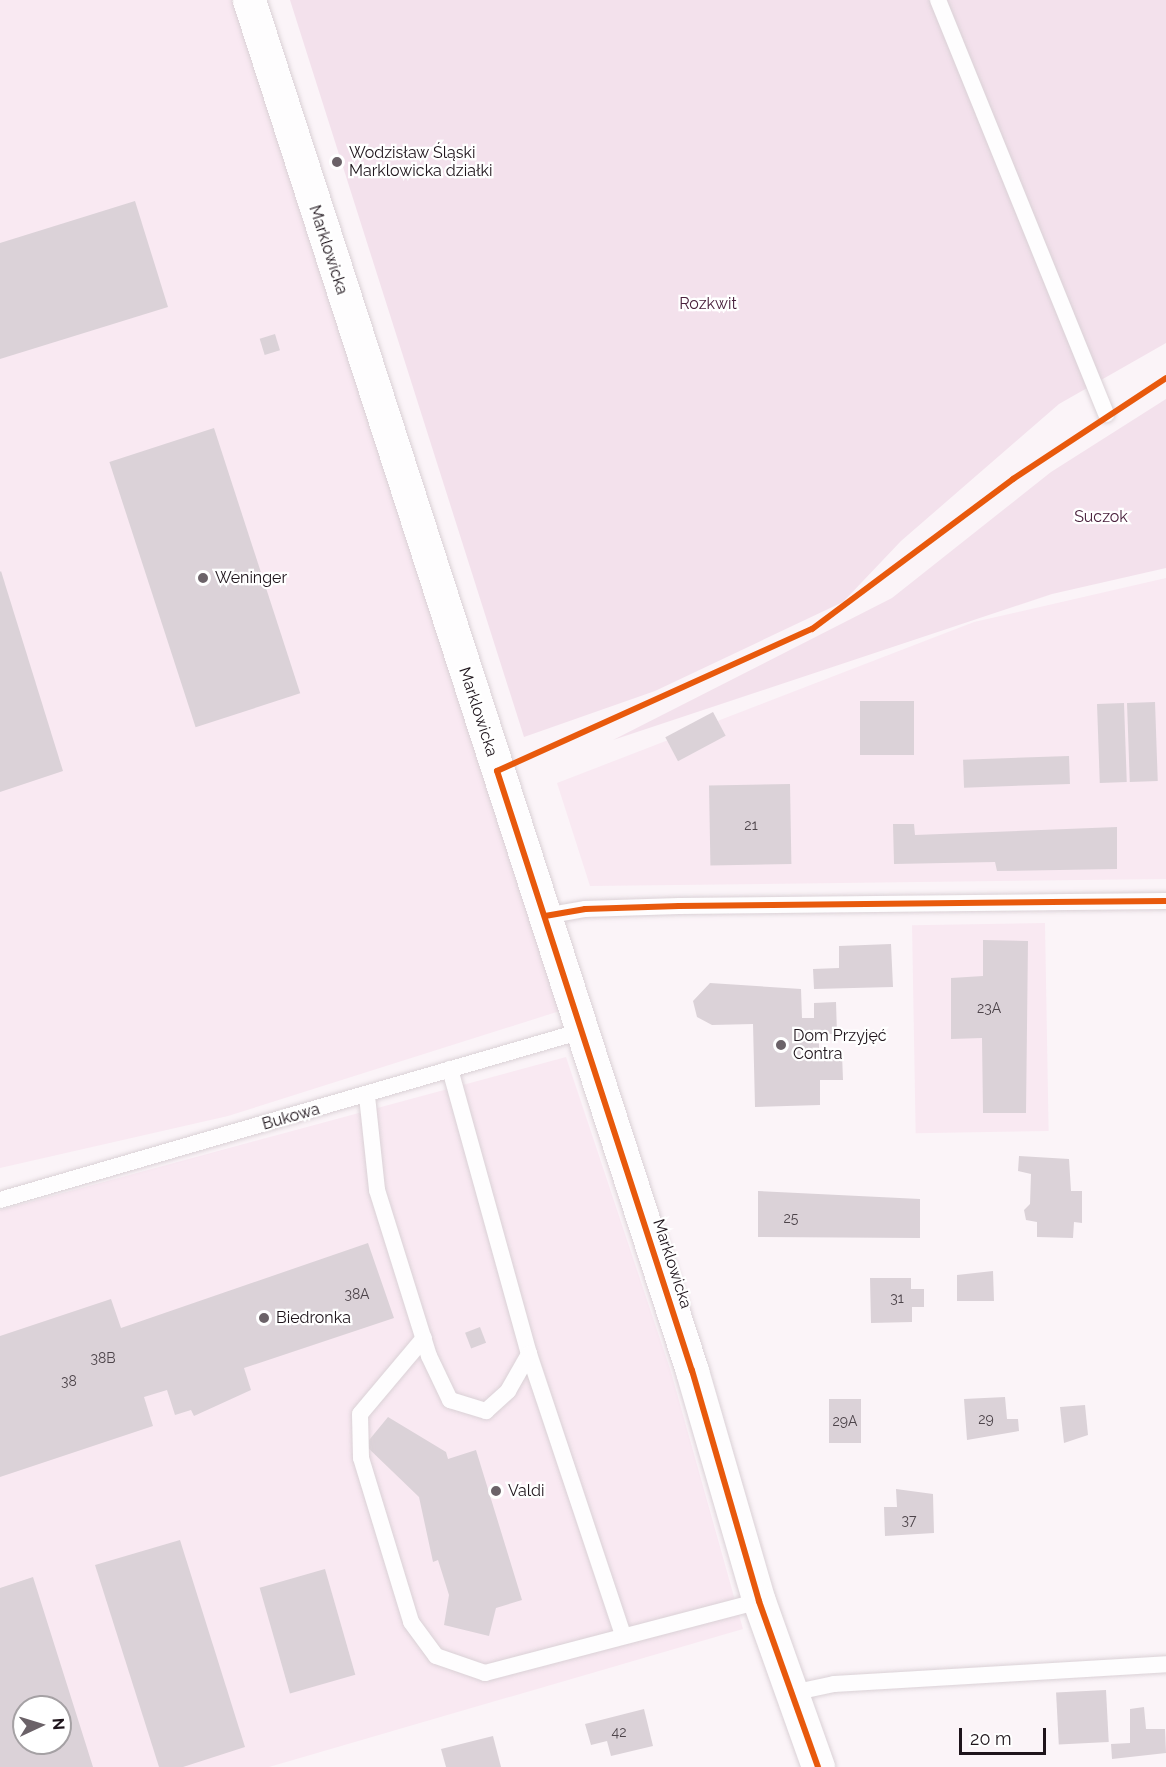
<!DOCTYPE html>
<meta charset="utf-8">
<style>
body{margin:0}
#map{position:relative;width:1166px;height:1767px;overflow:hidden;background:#fbf4f8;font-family:Raleway,sans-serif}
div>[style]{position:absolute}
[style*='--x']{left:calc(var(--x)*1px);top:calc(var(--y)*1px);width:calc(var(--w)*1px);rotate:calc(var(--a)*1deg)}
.built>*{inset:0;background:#f9e9f2;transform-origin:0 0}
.green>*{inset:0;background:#f3e1ec}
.building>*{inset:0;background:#dbd2d8;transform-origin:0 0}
.roads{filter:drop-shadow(0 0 2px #dad1d6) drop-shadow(0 0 2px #dad1d6)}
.lane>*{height:16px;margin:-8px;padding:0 8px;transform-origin:8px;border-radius:8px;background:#fefdfe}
.secondary>*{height:33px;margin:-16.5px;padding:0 16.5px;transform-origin:16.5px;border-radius:16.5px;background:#fefdfe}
.cycleway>*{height:6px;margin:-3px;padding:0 3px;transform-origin:3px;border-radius:3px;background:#e8590c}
.dots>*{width:16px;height:16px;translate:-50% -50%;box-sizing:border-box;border:3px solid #fff;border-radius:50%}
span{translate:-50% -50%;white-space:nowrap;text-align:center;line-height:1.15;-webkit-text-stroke:4.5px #fff;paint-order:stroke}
.number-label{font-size:14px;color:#4d444a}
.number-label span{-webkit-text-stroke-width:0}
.poi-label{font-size:16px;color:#1e141b}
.left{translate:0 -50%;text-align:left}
.street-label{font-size:16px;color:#1e141b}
.park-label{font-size:16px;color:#4a213d}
.north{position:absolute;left:12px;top:1695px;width:60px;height:60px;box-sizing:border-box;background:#fff;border:2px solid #a5a1a4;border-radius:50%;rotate:86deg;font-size:16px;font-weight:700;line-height:24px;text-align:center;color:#1e141b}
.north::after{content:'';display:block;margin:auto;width:21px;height:27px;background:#6b6268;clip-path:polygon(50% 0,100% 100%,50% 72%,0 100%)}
.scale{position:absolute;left:959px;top:1728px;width:87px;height:27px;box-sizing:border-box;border:3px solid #1e141b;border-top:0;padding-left:8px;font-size:18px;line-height:21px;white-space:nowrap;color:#1e141b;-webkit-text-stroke:4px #fff;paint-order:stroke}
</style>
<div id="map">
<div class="built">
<i style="clip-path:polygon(0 0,234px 0,563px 1010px,228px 1116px,0 1168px)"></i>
<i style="clip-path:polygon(1166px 578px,1166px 879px,590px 886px,557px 783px,974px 622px)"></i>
<i style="left:1045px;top:923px;width:208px;height:133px;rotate:89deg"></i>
<i style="clip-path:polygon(evenodd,566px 1057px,671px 1372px,743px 1629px,269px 1767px,0 1767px,0 1210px,566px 1057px,24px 1707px,60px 1707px,60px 1743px,24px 1743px,24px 1707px)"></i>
</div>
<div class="green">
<i style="clip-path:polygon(290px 0,1166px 0,1166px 343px,1059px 404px,901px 541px,843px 602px,655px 691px,524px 737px)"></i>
<i style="clip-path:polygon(1166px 399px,1166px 568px,1052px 594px,613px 740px,892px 598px,1051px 472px)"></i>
</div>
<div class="building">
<i style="clip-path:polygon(135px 201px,168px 307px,0 359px,0 243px)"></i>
<i style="left:275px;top:334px;width:17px;height:16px;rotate:73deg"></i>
<i style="left:214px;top:428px;width:279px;height:110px;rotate:72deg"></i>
<i style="clip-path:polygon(1px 571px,63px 771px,0 792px,0 572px)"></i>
<i style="left:914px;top:701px;width:54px;height:54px;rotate:90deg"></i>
<i style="left:1155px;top:702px;width:79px;height:28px;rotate:88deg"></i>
<i style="left:1124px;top:703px;width:79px;height:27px;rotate:88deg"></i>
<i style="left:713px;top:712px;width:27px;height:54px;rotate:62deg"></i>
<i style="left:1069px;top:756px;width:28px;height:106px;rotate:88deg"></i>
<i style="left:790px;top:784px;width:80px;height:81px;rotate:89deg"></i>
<i style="clip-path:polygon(893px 824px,914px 824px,915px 835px,1117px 827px,1117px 869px,997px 871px,995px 862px,894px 864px)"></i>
<i style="clip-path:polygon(983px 940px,1028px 941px,1026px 1113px,983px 1113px,982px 1038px,951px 1039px,951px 978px,983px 976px)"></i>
<i style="clip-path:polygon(891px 944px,893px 987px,814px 989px,813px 969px,839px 968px,839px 946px)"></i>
<i style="clip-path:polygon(710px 983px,801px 989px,802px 1018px,814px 1018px,814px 1003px,836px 1002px,837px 1034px,819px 1034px,819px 1054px,842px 1054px,843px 1080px,820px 1080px,820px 1105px,755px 1107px,753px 1024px,712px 1025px,697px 1017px,693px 1001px)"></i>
<i style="clip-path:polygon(1019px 1156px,1069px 1159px,1071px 1191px,1082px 1191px,1082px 1223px,1074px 1222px,1073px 1238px,1037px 1237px,1037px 1222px,1026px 1220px,1024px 1210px,1030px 1204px,1031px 1174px,1018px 1171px)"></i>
<i style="clip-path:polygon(758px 1191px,920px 1199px,920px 1238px,758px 1237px)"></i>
<i style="clip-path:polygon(368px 1243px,394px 1318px,244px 1368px,251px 1390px,194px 1416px,191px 1410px,175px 1415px,167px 1390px,144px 1397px,153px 1426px,0 1477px,0 1336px,111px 1299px,121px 1328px)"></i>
<i style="clip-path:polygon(993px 1271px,994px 1301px,957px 1301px,957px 1275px)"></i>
<i style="clip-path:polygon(870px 1278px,911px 1278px,911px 1289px,924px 1289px,924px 1307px,912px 1307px,912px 1322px,871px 1323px)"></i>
<i style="left:480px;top:1327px;width:17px;height:16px;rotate:69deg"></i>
<i style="clip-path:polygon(1005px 1397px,1007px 1419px,1018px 1419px,1019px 1431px,967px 1440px,964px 1399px)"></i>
<i style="left:829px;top:1399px;width:32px;height:44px"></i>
<i style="clip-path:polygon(1085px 1405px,1088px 1435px,1064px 1443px,1060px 1407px)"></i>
<i style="clip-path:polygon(388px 1417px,446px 1452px,448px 1459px,476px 1450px,522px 1600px,496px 1608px,489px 1636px,444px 1625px,449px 1595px,438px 1560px,433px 1562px,419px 1497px,365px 1445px)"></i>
<i style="clip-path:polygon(896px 1489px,933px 1494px,934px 1533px,885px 1536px,884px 1507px,897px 1507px)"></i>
<i style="clip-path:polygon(180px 1540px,245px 1747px,183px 1767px,159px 1767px,95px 1565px)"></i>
<i style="left:325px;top:1569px;width:110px;height:68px;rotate:74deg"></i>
<i style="clip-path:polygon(evenodd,33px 1577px,93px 1767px,0 1767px,0 1588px,33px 1577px,24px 1707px,60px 1707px,60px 1743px,24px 1743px,24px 1707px)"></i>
<i style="left:1106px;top:1690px;width:52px;height:50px;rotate:87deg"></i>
<i style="clip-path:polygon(1144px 1707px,1146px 1729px,1165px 1729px,1166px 1753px,1112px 1759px,1111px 1744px,1130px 1743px,1130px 1709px)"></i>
<i style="clip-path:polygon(644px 1709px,653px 1746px,611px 1756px,607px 1741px,591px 1745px,585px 1724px)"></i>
<i style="clip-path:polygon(493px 1736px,501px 1767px,446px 1767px,441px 1749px)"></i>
</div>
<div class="roads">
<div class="lane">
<i style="--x:938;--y:0;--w:447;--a:67.9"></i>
<i style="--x:545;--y:916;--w:41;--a:-9.9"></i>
<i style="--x:585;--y:909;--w:94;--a:-1.8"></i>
<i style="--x:679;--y:906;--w:487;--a:-0.6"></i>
<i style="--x:367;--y:1096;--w:95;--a:83.9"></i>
<i style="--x:377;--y:1190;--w:174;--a:72.6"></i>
<i style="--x:429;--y:1356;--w:49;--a:64.5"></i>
<i style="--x:450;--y:1400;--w:38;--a:17"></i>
<i style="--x:486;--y:1411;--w:30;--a:-42"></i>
<i style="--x:508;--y:1391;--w:43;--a:-60.4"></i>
<i style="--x:529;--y:1354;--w:296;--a:-105.5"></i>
<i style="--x:0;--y:1200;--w:606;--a:-16.19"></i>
<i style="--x:424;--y:1338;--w:99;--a:130.1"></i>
<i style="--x:360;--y:1414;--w:44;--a:88.7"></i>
<i style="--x:361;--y:1458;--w:171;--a:73"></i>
<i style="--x:411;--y:1622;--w:42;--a:53.7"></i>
<i style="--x:436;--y:1656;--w:52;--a:19.1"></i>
<i style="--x:485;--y:1673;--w:283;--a:-14.7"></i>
<i style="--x:529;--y:1354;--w:296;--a:71.5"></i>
<i style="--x:792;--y:1693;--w:43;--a:-12.1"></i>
<i style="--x:834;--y:1684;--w:333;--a:-3.4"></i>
</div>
<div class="secondary">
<i style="--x:249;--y:0;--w:1441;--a:72.09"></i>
<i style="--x:692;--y:1371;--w:240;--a:73.8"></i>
<i style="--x:759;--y:1601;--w:176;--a:70.4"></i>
</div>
</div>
<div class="cycleway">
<i style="--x:545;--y:916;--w:41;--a:-9.9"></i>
<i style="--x:585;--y:909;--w:94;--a:-1.8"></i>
<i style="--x:679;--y:906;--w:487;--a:-0.6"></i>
<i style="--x:818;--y:1767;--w:176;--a:-109.6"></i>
<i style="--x:759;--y:1601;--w:240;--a:-106.2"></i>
<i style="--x:692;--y:1371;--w:631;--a:-108"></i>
<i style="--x:497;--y:771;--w:346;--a:-24.3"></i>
<i style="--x:812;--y:629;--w:251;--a:-36.7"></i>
<i style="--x:1013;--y:479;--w:183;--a:-33.4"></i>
</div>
<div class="dots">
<i style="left:337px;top:162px;background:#6b6268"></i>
<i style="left:203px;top:578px;background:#6b6268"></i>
<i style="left:781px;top:1045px;background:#6b6268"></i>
<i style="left:264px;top:1318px;background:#6b6268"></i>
<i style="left:496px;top:1491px;background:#6b6268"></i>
</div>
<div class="number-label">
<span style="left:751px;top:825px">21</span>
<span style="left:989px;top:1008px">23A</span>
<span style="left:791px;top:1218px">25</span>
<span style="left:357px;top:1294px">38A</span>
<span style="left:897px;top:1298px">31</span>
<span style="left:103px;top:1358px">38B</span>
<span style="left:69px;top:1381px">38</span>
<span style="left:986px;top:1419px">29</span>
<span style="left:845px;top:1421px">29A</span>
<span style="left:909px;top:1520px">37</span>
<span style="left:619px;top:1732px">42</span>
</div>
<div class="poi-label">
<span class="left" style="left:349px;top:162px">Wodzisław Śląski<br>Marklowicka działki</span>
<span class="left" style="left:215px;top:578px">Weninger</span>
<span class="left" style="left:793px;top:1045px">Dom Przyjęć<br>Contra</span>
<span class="left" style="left:276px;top:1318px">Biedronka</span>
<span class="left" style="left:508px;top:1491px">Valdi</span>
</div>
<div class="street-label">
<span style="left:328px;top:250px;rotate:72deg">Marklowicka</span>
<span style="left:478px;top:712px;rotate:72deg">Marklowicka</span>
<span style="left:291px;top:1117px;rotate:-16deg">Bukowa</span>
<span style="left:672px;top:1264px;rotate:72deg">Marklowicka</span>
</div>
<div class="park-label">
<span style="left:708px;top:304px">Rozkwit</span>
<span style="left:1101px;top:517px">Suczok</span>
</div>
<div class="north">N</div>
<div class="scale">20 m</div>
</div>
